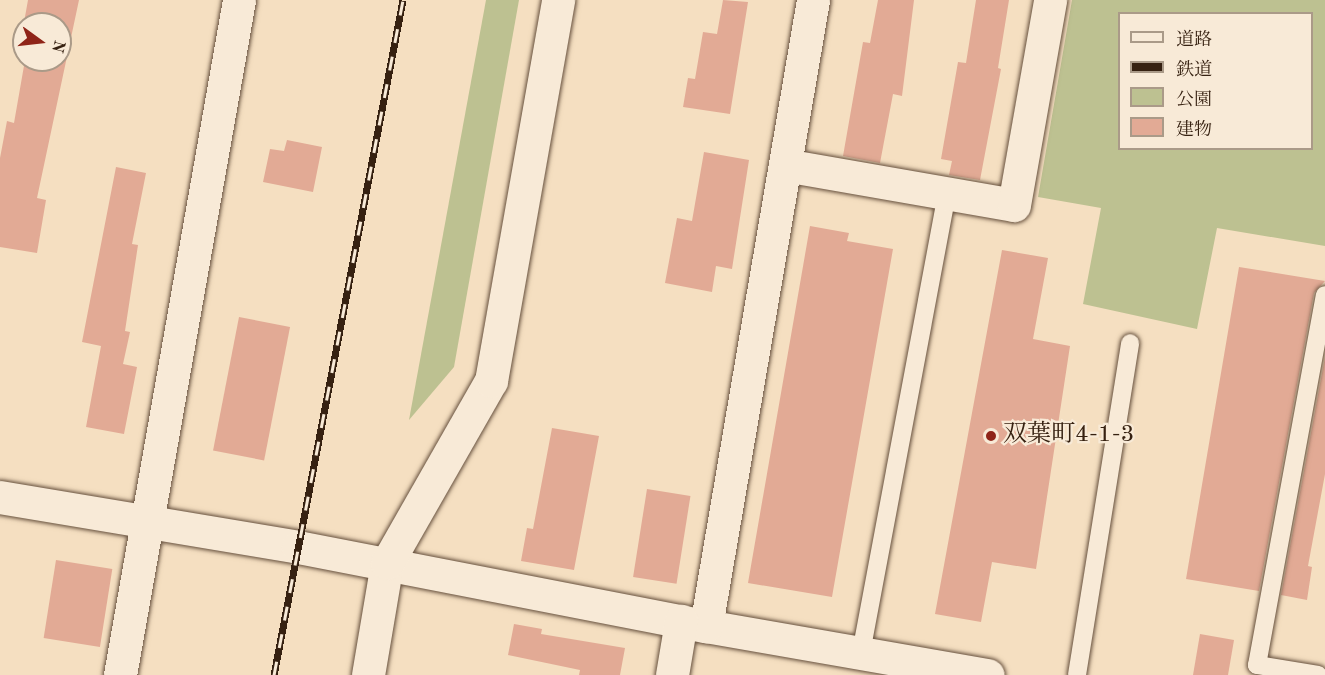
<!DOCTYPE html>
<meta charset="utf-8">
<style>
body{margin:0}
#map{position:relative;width:1325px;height:675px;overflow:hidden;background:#f5dfc1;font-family:"Old Standard TT","Noto Serif JP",serif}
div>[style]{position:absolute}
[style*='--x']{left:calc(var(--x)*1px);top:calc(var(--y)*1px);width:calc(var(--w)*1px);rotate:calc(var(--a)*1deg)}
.green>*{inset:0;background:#bdc191}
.building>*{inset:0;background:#e2aa95;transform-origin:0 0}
.roads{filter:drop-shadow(0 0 2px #66503d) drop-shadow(0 0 2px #66503d)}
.lane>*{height:18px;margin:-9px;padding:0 9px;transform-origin:9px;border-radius:9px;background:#f8ead7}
.street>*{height:33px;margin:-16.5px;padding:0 16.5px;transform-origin:16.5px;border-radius:16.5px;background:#f8ead7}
.rail>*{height:7px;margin-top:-3.5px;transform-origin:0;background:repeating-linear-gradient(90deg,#f8ead7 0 14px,#362111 0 28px);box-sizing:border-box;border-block:2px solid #362111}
.dots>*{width:16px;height:16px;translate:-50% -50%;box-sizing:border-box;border:3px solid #f8ead7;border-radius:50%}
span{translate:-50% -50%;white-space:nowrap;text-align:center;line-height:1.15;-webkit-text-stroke:4.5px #f8ead7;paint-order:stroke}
.poi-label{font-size:24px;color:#362111}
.left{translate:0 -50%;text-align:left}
.legend{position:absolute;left:1118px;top:12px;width:195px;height:138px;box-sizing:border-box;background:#f8ead7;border:2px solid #aa9a88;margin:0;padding:8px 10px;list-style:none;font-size:18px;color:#362111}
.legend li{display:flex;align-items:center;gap:12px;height:30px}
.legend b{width:30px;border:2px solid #aa9a88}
.north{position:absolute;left:12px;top:12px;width:60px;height:60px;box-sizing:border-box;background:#f8ead7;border:2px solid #aa9a88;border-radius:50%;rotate:105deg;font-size:16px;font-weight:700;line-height:24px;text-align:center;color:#362111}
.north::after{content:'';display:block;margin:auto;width:21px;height:27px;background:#8f2418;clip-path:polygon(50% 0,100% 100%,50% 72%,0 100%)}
</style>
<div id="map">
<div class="green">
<i style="clip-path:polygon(486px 0,519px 0,454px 367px,409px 420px)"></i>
<i style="clip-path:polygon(evenodd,1072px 0,1325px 0,1325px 246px,1217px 228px,1197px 329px,1083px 304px,1101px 208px,1038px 197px,1072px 0,1120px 14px,1312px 14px,1312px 148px,1120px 148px,1120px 14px)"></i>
</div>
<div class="building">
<i style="clip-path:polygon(28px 0,79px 0,37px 198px,46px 200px,37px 253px,0 247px,0 158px,7px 121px,14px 123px,25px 60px,60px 60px,60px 24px,24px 24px,21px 39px)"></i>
<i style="clip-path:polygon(723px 0,748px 2px,730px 114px,683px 107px,688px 78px,695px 79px,703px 32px,717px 34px)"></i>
<i style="clip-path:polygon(878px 0,914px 0,902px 96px,893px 94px,880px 163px,843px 156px,863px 42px,870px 43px)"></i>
<i style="clip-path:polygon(976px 0,1009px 0,998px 68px,1001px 69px,980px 180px,949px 175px,952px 161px,941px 159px,958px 62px,966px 63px)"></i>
<i style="clip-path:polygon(287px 140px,322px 147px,313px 192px,263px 182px,270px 149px,284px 151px)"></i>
<i style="clip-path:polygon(704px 152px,749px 160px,732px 269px,716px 266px,712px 292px,665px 283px,677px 218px,692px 221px)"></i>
<i style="clip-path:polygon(116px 167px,146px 173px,132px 244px,138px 245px,125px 331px,130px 332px,123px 364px,137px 367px,124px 434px,86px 427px,101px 346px,82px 342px)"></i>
<i style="clip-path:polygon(810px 226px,849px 233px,847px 241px,893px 249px,832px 597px,748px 583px)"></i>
<i style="clip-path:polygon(1002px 250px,1048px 258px,1033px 339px,1070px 346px,1036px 569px,992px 562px,981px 622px,935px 614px)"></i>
<i style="clip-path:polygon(1239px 267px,1325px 281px,1314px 293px,1259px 591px,1186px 579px)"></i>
<i style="left:239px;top:317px;width:52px;height:136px;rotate:11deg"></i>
<i style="clip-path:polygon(1325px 357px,1325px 474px,1308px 566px,1312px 567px,1307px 600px,1281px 595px)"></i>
<i style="clip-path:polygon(552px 428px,599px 436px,574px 570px,521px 561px,527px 528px,533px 529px)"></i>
<i style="left:647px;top:489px;width:44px;height:89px;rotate:9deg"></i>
<i style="left:56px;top:560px;width:57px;height:79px;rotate:9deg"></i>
<i style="clip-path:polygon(514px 624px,542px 629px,541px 634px,625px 648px,620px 675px,579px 675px,580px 670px,508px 655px)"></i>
<i style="clip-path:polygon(1200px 634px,1234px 640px,1228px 675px,1193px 675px)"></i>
</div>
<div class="roads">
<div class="lane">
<i style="--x:861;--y:653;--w:468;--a:-79.4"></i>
<i style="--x:1077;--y:675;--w:336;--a:-80.9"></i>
<i style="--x:1318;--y:675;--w:62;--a:-170.7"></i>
<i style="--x:1257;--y:665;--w:376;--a:-79.6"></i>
</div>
<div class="street">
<i style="--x:785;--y:165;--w:232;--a:9.9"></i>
<i style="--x:1014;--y:205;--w:208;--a:-80"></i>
<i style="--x:0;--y:497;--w:302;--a:9.5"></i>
<i style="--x:298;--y:547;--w:416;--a:11"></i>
<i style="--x:706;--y:626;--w:286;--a:9.9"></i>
<i style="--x:706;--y:626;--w:635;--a:-80.3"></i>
<i style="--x:120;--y:675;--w:685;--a:-80"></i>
<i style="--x:368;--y:675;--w:114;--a:-80.4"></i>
<i style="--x:387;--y:563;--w:210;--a:-60.3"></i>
<i style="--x:491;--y:381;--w:387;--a:-80"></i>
<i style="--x:672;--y:675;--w:55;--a:-80.5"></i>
</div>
</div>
<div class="rail">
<i style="--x:274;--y:675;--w:687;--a:-79.18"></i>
</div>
<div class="dots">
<i style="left:991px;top:436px;background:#8f2418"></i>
</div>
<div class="poi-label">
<span class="left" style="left:1003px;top:436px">双葉町4-1-3</span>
</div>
<ul class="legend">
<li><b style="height:8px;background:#f8ead7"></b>道路</li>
<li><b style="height:8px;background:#362111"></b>鉄道</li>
<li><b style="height:16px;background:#bdc191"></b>公園</li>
<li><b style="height:16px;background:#e2aa95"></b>建物</li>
</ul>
<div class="north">N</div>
</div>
